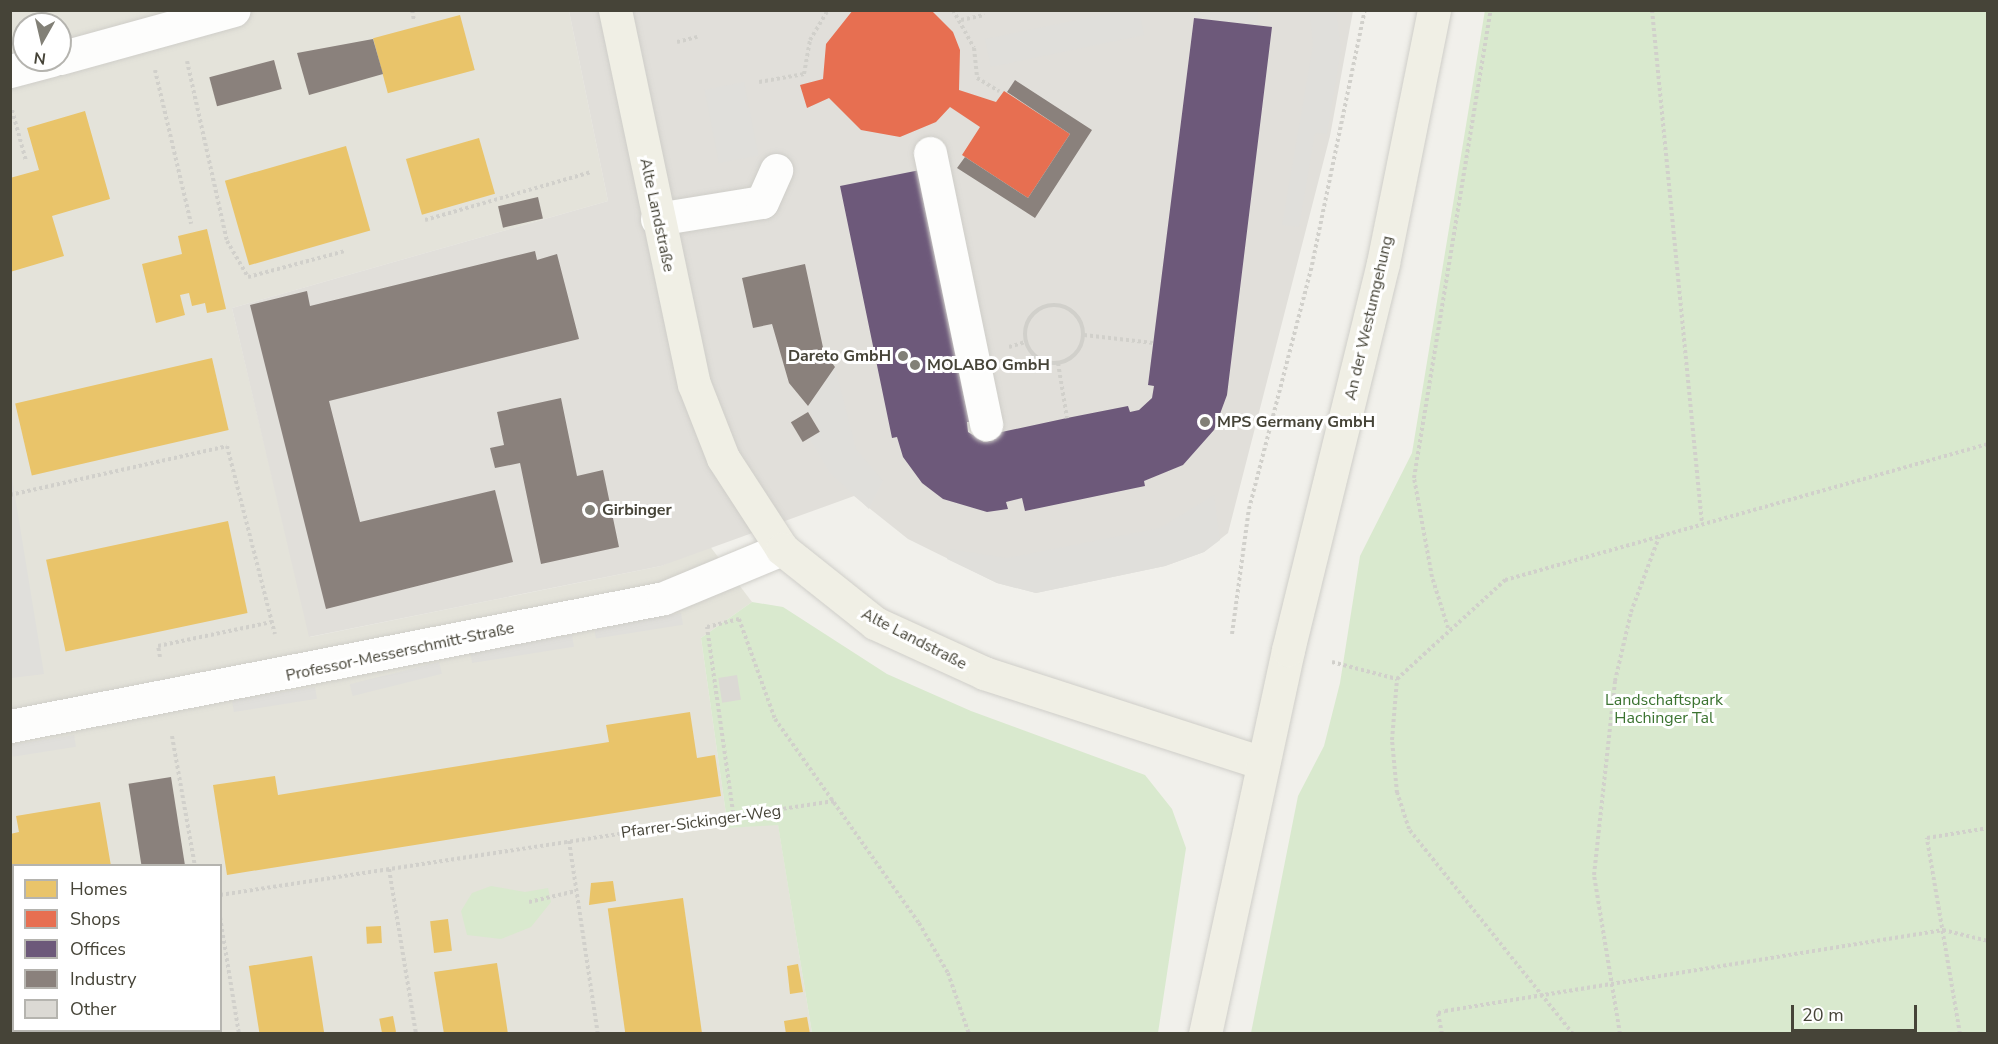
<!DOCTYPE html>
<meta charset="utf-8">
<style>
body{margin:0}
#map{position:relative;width:1998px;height:1044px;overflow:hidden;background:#f1f0eb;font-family:"Nunito Sans",sans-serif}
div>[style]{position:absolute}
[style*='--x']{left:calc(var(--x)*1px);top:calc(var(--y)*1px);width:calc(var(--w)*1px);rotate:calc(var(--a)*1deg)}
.residential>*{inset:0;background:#e4e3da}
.industrial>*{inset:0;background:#e1dfda}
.green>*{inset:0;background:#d9e9ce}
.parking>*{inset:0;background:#e0dfdb;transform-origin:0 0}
.homes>*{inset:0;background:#e9c46a;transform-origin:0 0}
.shops>*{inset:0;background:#e76f51}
.offices>*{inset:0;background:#6d597a}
.industry>*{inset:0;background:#8a817c;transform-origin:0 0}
.building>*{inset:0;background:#dbd9d4;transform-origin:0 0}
.path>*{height:4px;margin-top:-2px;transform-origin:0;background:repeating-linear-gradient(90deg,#d1d0cb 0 3px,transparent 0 6px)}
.path>.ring{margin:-2px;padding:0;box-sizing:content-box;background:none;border:4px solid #d1d0cb;border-radius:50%}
.roads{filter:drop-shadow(0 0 2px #cfcec9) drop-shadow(0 0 2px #cfcec9)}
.minor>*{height:33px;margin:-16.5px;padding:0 16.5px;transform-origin:16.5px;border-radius:16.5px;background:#fdfdfc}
.major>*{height:33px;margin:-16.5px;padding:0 16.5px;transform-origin:16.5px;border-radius:16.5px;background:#f0efe5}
.dots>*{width:16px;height:16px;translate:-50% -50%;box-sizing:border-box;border:3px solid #fff;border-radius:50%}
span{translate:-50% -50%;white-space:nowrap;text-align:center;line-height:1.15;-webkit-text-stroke:6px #fff;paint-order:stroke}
.street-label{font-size:16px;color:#464438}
.poi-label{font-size:16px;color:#464438;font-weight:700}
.right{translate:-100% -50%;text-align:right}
.left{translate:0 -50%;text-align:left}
.park-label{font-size:16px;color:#3b7330}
.frame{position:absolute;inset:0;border:12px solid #464438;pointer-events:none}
.legend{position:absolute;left:12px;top:864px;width:210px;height:168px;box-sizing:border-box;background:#fff;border:2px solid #b5b4af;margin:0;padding:8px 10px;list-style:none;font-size:18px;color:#464438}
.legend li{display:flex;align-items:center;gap:12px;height:30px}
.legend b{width:30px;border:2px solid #b5b4af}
.north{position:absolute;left:12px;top:12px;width:60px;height:60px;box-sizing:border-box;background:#fff;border:2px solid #b5b4af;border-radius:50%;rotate:188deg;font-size:16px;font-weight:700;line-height:24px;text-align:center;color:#464438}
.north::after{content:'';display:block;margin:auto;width:21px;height:27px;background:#828077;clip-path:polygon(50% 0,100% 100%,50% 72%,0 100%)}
.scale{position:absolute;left:1791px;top:1005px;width:126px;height:27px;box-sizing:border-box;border:3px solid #464438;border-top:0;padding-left:8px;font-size:18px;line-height:21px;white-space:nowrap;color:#464438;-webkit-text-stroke:4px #fff;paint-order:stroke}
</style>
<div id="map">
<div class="residential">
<i style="clip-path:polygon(evenodd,10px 11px,569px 11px,608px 201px,232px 308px,310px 637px,661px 566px,709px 545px,752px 602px,701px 638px,728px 828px,778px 824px,812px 1033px,11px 1033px,10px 11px,24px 24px,60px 24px,60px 60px,24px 60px,24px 24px,10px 11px,14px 866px,220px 866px,220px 1030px,14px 1030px,14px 866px)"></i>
</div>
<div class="industrial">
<i style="clip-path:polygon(569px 11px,1353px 11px,1330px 136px,1228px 533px,1204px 552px,1165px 566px,1036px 593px,997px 583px,908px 539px,854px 496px,661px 566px,309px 637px,232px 308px,608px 201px)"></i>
</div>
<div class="green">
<i style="clip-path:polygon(1485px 10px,1987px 11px,1987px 1033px,1251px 1033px,1298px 796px,1324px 746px,1340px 683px,1360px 556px,1412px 453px)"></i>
<i style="clip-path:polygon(752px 602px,783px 607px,887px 674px,971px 711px,1145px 775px,1172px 809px,1186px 848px,1158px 1033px,812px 1033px,778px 825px,728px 828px,701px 638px)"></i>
<i style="clip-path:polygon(491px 886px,525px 892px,548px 888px,551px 902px,531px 927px,501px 939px,467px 935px,461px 911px,472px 893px)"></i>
</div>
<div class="parking">
<i style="clip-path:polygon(1121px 11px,1139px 11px,1144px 35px,991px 67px,985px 39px)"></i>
<i style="clip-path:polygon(1195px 11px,1258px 11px,1257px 26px,1194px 18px)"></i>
<i style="clip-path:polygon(1309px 11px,1336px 11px,1341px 49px,1327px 134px,1315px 133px,1299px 227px,1282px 225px,1313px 45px)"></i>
<i style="left:744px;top:82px;width:75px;height:40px;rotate:79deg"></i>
<i style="clip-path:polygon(835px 367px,856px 449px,883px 481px,869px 509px,830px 473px,809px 438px,820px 431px,808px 406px)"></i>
<i style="clip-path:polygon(11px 472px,44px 674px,11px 678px,10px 678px)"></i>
<i style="clip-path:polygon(1214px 495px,1220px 540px,1204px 552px,1165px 566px,1036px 593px,997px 583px,947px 559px,950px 549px,1007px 558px,1160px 528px)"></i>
<i style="left:681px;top:613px;width:12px;height:88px;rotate:81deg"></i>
<i style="left:572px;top:635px;width:12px;height:103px;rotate:81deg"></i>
<i style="left:439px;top:662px;width:12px;height:92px;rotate:76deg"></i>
<i style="left:315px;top:687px;width:12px;height:84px;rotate:81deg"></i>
<i style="left:74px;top:735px;width:12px;height:64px;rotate:81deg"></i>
</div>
<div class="homes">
<i style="left:460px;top:15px;width:57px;height:90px;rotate:75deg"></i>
<i style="clip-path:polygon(85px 111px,110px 199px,52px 216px,64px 256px,10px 272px,10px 178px,39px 170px,27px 128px)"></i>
<i style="left:479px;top:138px;width:58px;height:76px;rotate:74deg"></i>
<i style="left:346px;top:146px;width:88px;height:126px;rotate:74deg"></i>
<i style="clip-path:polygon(207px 229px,226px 309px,207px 313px,205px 303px,192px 306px,189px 293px,180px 295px,185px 315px,156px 323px,142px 264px,182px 254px,178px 236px)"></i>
<i style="left:212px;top:358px;width:74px;height:202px;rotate:77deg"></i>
<i style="left:228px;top:521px;width:94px;height:186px;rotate:78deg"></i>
<i style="clip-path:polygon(690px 712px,697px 758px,715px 755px,721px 796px,227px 875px,213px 785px,275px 776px,278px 795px,609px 742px,606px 725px)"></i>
<i style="clip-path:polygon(100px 802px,111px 866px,14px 866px,10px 908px,10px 834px,19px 832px,16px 816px)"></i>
<i style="clip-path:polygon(613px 881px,616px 901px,589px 905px,591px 883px)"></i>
<i style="left:683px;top:898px;width:137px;height:76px;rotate:82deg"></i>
<i style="left:448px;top:919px;width:32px;height:18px;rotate:83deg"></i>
<i style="left:381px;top:926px;width:17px;height:15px;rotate:87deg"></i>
<i style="left:312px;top:956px;width:79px;height:64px;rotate:81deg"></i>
<i style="clip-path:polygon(497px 963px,508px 1034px,444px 1034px,434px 972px)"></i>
<i style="clip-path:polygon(798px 964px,803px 992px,790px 994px,787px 966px)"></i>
<i style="left:393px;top:1016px;width:16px;height:14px;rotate:79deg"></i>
<i style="clip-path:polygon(807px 1017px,810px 1034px,786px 1034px,784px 1021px)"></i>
<i style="left:39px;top:1030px;width:75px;height:4px"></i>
</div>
<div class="shops">
<i style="clip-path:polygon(853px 10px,931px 10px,953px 32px,960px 50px,959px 90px,996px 102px,1004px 91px,1070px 134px,1028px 198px,962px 155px,980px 127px,950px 107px,936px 122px,900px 137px,861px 130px,829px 98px,807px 108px,800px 85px,823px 79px,826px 44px)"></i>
</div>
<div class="offices">
<i style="clip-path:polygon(1194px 18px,1272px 27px,1227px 395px,1214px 430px,1183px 465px,1144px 481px,1145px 486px,1025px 511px,1022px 498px,1006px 502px,1008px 509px,987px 512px,943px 499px,922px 483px,903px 457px,897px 437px,892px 438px,840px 186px,920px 170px,972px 422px,967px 422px,968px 432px,984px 442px,994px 440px,992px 434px,1067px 418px,1128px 406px,1130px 412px,1139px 410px,1152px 398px,1154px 386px,1148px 385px)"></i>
</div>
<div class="industry">
<i style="clip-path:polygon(373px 39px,383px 74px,309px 95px,297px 53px)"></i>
<i style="left:274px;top:60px;width:30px;height:67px;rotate:75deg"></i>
<i style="clip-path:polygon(1015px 80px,1092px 130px,1035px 218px,957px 168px,965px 157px,1028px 198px,1070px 134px,1007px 92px)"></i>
<i style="left:538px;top:197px;width:22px;height:41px;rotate:77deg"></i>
<i style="clip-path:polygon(535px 251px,537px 260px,557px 254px,579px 339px,329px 401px,360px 522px,495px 490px,513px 562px,326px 609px,250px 305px,307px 291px,310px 306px)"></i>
<i style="clip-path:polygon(805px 264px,824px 352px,835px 367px,808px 406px,789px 383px,772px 324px,753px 328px,742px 278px)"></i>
<i style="clip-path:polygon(561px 398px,577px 476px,603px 470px,619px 547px,541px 564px,520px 463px,495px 468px,490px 448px,504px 445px,497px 412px)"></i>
<i style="left:808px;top:412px;width:23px;height:20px;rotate:59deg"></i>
<i style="left:171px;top:777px;width:90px;height:43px;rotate:81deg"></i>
</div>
<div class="building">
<i style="left:737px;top:675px;width:25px;height:19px;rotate:81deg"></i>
</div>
<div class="path">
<i style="--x:412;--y:10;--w:10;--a:79"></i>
<i style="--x:953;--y:10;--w:43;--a:61.1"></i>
<i style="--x:974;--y:48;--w:30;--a:84"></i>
<i style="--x:977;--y:78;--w:26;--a:31"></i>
<i style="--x:1652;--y:10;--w:516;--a:84.44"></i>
<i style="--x:961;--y:20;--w:24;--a:-12"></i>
<i style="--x:677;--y:42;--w:21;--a:-14"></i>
<i style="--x:187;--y:61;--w:184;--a:77.5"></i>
<i style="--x:227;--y:241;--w:42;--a:59.7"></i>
<i style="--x:248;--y:277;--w:100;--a:-15"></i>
<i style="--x:155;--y:70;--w:158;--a:76.8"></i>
<i style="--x:759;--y:82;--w:46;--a:-10.1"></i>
<i style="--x:804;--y:74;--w:35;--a:-80"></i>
<i style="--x:810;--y:40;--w:35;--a:-59"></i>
<i style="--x:12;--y:110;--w:53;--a:74.6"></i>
<i style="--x:425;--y:220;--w:173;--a:-16.1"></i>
<i class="ring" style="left:1025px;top:305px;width:54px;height:54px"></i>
<i style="--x:1084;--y:335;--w:70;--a:6.5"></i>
<i style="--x:1009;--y:347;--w:17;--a:-17"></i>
<i style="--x:1058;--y:363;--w:56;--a:80.7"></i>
<i style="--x:10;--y:495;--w:222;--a:-12.7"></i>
<i style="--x:227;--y:446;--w:194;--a:75.7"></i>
<i style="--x:1448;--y:628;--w:53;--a:-107.4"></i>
<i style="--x:1432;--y:577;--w:101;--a:-100.3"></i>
<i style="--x:1414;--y:478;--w:474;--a:-80.7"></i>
<i style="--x:1232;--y:634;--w:126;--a:-82.3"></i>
<i style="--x:1249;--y:509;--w:252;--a:-75.5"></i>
<i style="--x:1312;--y:265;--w:260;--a:-78.3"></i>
<i style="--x:160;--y:657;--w:11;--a:-100"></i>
<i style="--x:158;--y:646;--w:116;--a:-11.9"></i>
<i style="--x:1332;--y:662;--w:67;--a:14.7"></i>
<i style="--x:172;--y:736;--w:132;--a:80"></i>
<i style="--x:734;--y:819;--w:194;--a:-98"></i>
<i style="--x:707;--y:627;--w:33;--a:-14"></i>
<i style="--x:739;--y:619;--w:106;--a:70.2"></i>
<i style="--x:775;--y:719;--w:250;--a:54.8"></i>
<i style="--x:919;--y:923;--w:58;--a:59.9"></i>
<i style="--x:948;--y:973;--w:65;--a:71"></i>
<i style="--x:569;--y:841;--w:195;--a:81.5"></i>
<i style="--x:389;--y:869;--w:167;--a:80.7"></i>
<i style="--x:220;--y:895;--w:621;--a:-8.7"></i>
<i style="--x:529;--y:902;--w:48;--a:-13.2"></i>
<i style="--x:220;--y:917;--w:119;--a:80.8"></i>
<i style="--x:10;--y:928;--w:4;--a:-14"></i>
<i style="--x:1442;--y:1034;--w:21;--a:-101"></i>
<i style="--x:1438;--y:1013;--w:7;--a:-16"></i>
<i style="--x:1445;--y:1011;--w:505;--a:-9.24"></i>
<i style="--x:1943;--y:930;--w:46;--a:13.7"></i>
<i style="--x:1573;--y:1034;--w:263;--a:-128.7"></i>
<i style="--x:1409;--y:829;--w:38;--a:-108"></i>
<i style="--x:1397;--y:793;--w:53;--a:-95.4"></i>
<i style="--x:1392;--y:740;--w:61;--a:-85.3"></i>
<i style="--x:1397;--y:679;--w:147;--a:-42.5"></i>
<i style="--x:1505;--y:580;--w:502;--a:-15.73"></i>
<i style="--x:1620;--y:1034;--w:161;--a:-99.3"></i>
<i style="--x:1594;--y:875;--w:195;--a:-83.8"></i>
<i style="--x:1615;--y:681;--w:71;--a:-76.9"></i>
<i style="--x:1631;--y:612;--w:80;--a:-69.5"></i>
<i style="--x:1960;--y:1034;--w:199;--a:-99.6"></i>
<i style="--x:1927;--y:838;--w:62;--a:-9.3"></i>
</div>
<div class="roads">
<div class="minor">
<i style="--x:60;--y:58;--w:180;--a:-15.4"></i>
<i style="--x:10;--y:71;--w:43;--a:-14.7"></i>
<i style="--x:930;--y:153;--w:277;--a:78.3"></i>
<i style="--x:657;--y:219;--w:106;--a:-9.2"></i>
<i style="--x:762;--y:202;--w:35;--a:-66"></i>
<i style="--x:10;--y:726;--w:666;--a:-11.07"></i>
<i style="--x:664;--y:598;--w:128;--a:-22.6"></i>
</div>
<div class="major">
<i style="--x:615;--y:10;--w:382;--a:78.1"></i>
<i style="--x:694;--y:384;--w:79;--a:68.6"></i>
<i style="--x:723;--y:458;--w:108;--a:57"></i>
<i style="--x:782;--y:549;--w:119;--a:38.5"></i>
<i style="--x:875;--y:623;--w:120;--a:24.6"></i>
<i style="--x:984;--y:673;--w:293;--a:17.9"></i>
<i style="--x:1205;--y:1034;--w:393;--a:-77.8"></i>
<i style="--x:1288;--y:650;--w:398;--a:-76.2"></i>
<i style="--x:1383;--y:263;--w:258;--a:-78.6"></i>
</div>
</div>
<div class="dots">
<i style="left:903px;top:356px;background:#828077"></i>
<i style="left:915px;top:365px;background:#828077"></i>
<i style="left:1205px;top:422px;background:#828077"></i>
<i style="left:590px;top:510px;background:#828077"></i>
</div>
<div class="street-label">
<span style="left:657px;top:215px;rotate:78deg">Alte Landstraße</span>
<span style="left:1369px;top:318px;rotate:-77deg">An der Westumgehung</span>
<span style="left:914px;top:639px;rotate:27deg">Alte Landstraße</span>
<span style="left:400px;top:652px;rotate:-12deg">Professor-Messerschmitt-Straße</span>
<span style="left:701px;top:822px;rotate:-8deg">Pfarrer-Sickinger-Weg</span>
</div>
<div class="poi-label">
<span class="right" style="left:891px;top:356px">Dareto GmbH</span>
<span class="left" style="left:927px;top:365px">MOLABO GmbH</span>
<span class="left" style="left:1217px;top:422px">MPS Germany GmbH</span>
<span class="left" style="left:602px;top:510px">Girbinger</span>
</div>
<div class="park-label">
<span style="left:1664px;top:709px">Landschaftspark<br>Hachinger Tal</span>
</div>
<div class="frame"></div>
<ul class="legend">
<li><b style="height:16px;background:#e9c46a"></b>Homes</li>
<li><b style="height:16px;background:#e76f51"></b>Shops</li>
<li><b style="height:16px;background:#6d597a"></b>Offices</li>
<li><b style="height:16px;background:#8a817c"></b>Industry</li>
<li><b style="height:16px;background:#dbd9d4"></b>Other</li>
</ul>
<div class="north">N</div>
<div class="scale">20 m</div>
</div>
